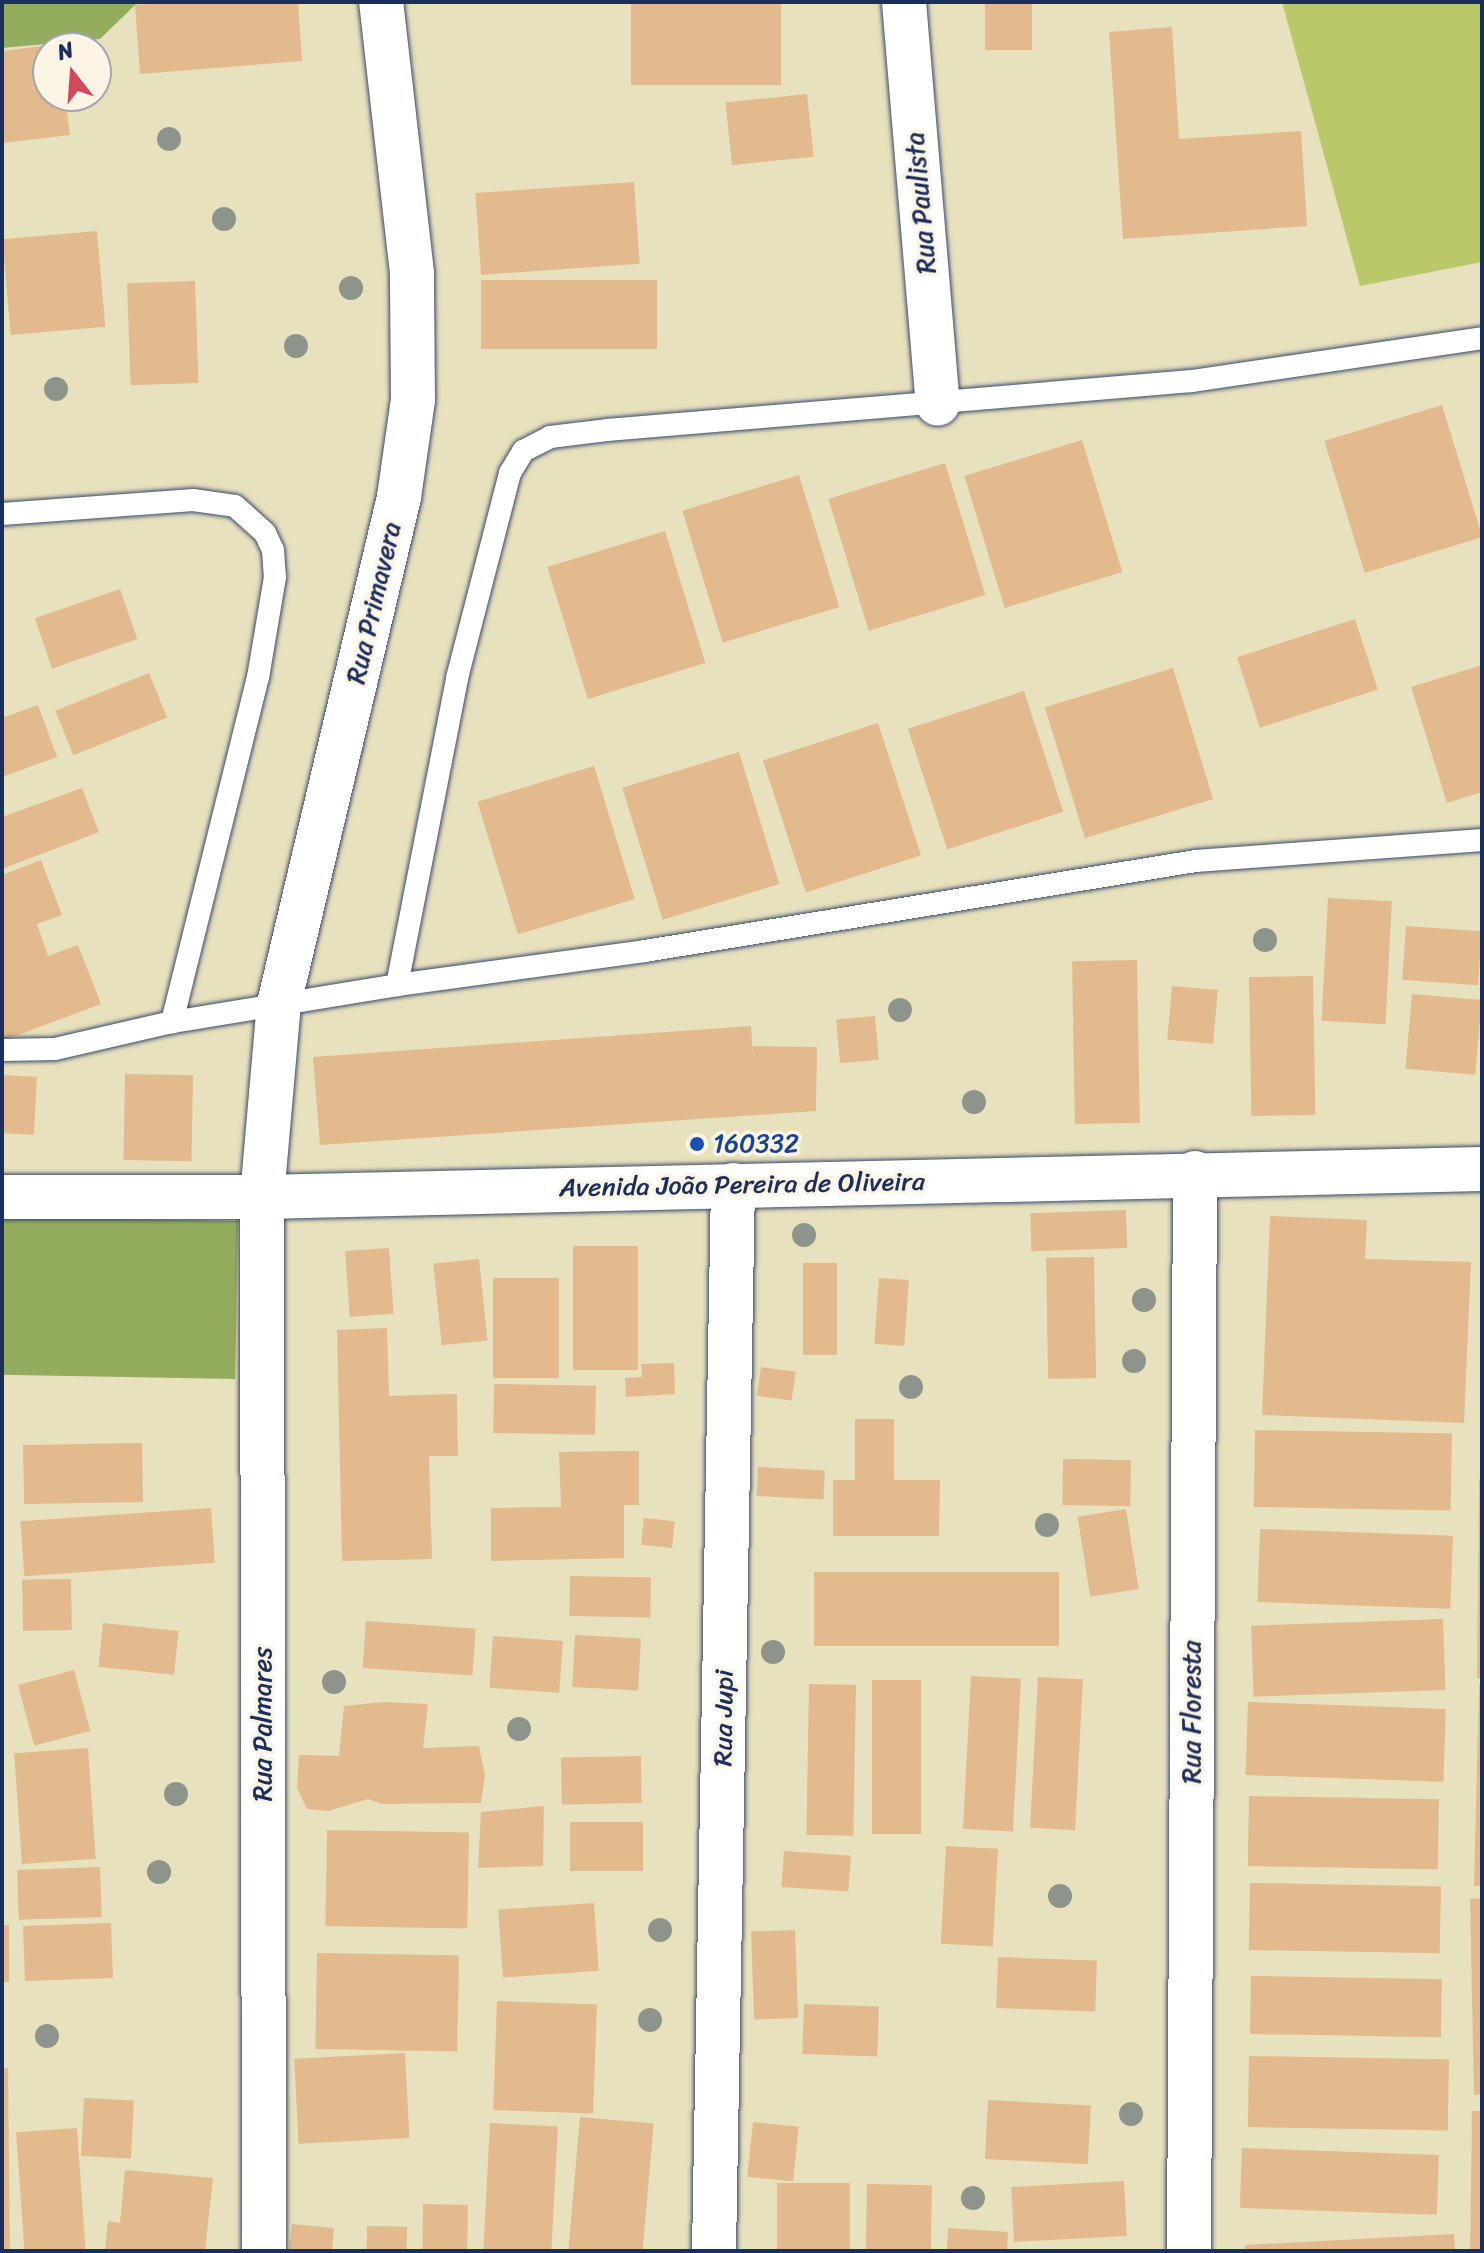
<!DOCTYPE html>
<meta charset="utf-8">
<style>
body{margin:0}
#map{position:relative;width:1484px;height:2253px;overflow:hidden;background:#e8e1be;font-family:Sriracha,sans-serif}
div>[style]{position:absolute}
[style*='--x']{left:calc(var(--x)*1px);top:calc(var(--y)*1px);width:calc(var(--w)*1px);rotate:calc(var(--a)*1deg)}
.green>*{inset:0;background:#bbc869}
.forest>*{inset:0;background:#94ac5d;transform-origin:0 0}
.building>*{inset:0;background:#e2ba8e;transform-origin:0 0}
.roads{filter:drop-shadow(0 0 2px #3a4a6c) drop-shadow(0 0 2px #3a4a6c)}
.service>*{height:22px;margin:-11px;padding:0 11px;transform-origin:11px;border-radius:11px;background:#fff}
.minor>*{height:44px;margin:-22px;padding:0 22px;transform-origin:22px;border-radius:22px;background:#fff}
.primary>*{height:44px;margin:-22px;padding:0 22px;transform-origin:22px;border-radius:22px;background:#fff}
.trees>*{width:24px;height:24px;margin:-12px;border-radius:50%;background:#8d948b}
.dots>*{width:22px;height:22px;translate:-50% -50%;box-sizing:border-box;border:4px solid #fcf5e5;border-radius:50%}
span{translate:-50% -50%;white-space:nowrap;text-align:center;line-height:1.15;-webkit-text-stroke:7px #fcf5e5;paint-order:stroke}
.street-label{font-size:26px;color:#1b2f5e}
.transit-label{font-size:26px;color:#164399}
.left{translate:0 -50%;text-align:left}
.frame{position:absolute;inset:0;border:4px solid #1b2f5e;pointer-events:none}
.north{position:absolute;left:32px;top:32px;width:80px;height:80px;box-sizing:border-box;background:#fcf5e5;border:2px solid #a2a6af;border-radius:50%;rotate:343deg;font-size:22px;font-weight:700;line-height:32px;text-align:center;color:#1b2f5e}
.north::after{content:'';display:block;margin:auto;width:28px;height:36px;background:#d1495b;clip-path:polygon(50% 0,100% 100%,50% 72%,0 100%)}
</style>
<div id="map">
<div class="green">
<i style="clip-path:polygon(1282px 2px,1482px 2px,1482px 262px,1360px 286px)"></i>
</div>
<div class="forest">
<i style="clip-path:polygon(2px 2px,145px 2px,135px 5px,100px 39px,2px 48px)"></i>
<i style="left:238px;top:1221px;width:158px;height:236px;rotate:91deg"></i>
</div>
<div class="building">
<i style="clip-path:polygon(172px 2px,298px 2px,302px 61px,140px 74px,135px 5px)"></i>
<i style="left:631px;top:2px;width:150px;height:83px"></i>
<i style="left:985px;top:2px;width:47px;height:48px"></i>
<i style="clip-path:polygon(1172px 27px,1179px 139px,1301px 131px,1307px 226px,1123px 239px,1109px 32px)"></i>
<i style="clip-path:polygon(58px 44px,59px 48px,48px 48px,48px 96px,65px 96px,70px 135px,2px 143px,2px 51px)"></i>
<i style="left:807px;top:94px;width:63px;height:82px;rotate:84deg"></i>
<i style="left:634px;top:182px;width:82px;height:159px;rotate:86deg"></i>
<i style="left:97px;top:231px;width:96px;height:95px;rotate:85deg"></i>
<i style="left:481px;top:280px;width:176px;height:69px"></i>
<i style="left:195px;top:281px;width:102px;height:68px;rotate:88deg"></i>
<i style="left:1442px;top:405px;width:138px;height:123px;rotate:73deg"></i>
<i style="left:1082px;top:440px;width:138px;height:123px;rotate:73deg"></i>
<i style="left:945px;top:463px;width:138px;height:122px;rotate:73deg"></i>
<i style="left:799px;top:475px;width:138px;height:122px;rotate:73deg"></i>
<i style="left:665px;top:531px;width:138px;height:123px;rotate:73deg"></i>
<i style="left:120px;top:589px;width:53px;height:90px;rotate:71deg"></i>
<i style="left:1355px;top:619px;width:74px;height:124px;rotate:72deg"></i>
<i style="clip-path:polygon(1482px 665px,1482px 792px,1447px 803px,1411px 687px)"></i>
<i style="left:1173px;top:668px;width:137px;height:134px;rotate:73deg"></i>
<i style="left:149px;top:673px;width:48px;height:101px;rotate:68deg"></i>
<i style="left:1024px;top:691px;width:127px;height:122px;rotate:72deg"></i>
<i style="clip-path:polygon(38px 705px,57px 757px,2px 777px,2px 718px)"></i>
<i style="left:878px;top:723px;width:139px;height:121px;rotate:72deg"></i>
<i style="left:739px;top:752px;width:138px;height:122px;rotate:73deg"></i>
<i style="left:594px;top:766px;width:139px;height:122px;rotate:73deg"></i>
<i style="clip-path:polygon(82px 788px,99px 832px,2px 869px,2px 817px)"></i>
<i style="clip-path:polygon(41px 860px,62px 915px,37px 924px,48px 956px,78px 945px,101px 1004px,2px 1041px,2px 875px)"></i>
<i style="left:1328px;top:898px;width:64px;height:123px;rotate:3deg"></i>
<i style="left:1406px;top:926px;width:76px;height:54px;rotate:4deg"></i>
<i style="left:1137px;top:960px;width:163px;height:65px;rotate:89deg"></i>
<i style="left:1313px;top:976px;width:139px;height:64px;rotate:89deg"></i>
<i style="left:1172px;top:986px;width:46px;height:54px;rotate:5deg"></i>
<i style="left:1412px;top:994px;width:70px;height:75px;rotate:5deg"></i>
<i style="left:875px;top:1016px;width:44px;height:39px;rotate:85deg"></i>
<i style="clip-path:polygon(751px 1026px,753px 1056px,753px 1046px,817px 1047px,816px 1111px,320px 1145px,313px 1057px)"></i>
<i style="left:125px;top:1074px;width:68px;height:86px;rotate:1deg"></i>
<i style="left:2px;top:1075px;width:35px;height:58px;rotate:3deg"></i>
<i style="left:1126px;top:1210px;width:38px;height:96px;rotate:88deg"></i>
<i style="clip-path:polygon(1270px 1216px,1367px 1220px,1365px 1259px,1471px 1262px,1464px 1423px,1262px 1415px)"></i>
<i style="left:638px;top:1246px;width:124px;height:65px;rotate:90deg"></i>
<i style="left:389px;top:1248px;width:66px;height:44px;rotate:86deg"></i>
<i style="left:1094px;top:1257px;width:121px;height:48px;rotate:89deg"></i>
<i style="left:479px;top:1259px;width:82px;height:46px;rotate:84deg"></i>
<i style="left:803px;top:1263px;width:34px;height:92px"></i>
<i style="left:493px;top:1278px;width:66px;height:100px"></i>
<i style="left:879px;top:1278px;width:30px;height:66px;rotate:4deg"></i>
<i style="clip-path:polygon(387px 1328px,389px 1396px,457px 1394px,458px 1456px,429px 1456px,432px 1559px,342px 1561px,337px 1330px)"></i>
<i style="clip-path:polygon(674px 1363px,675px 1394px,626px 1397px,625px 1378px,642px 1377px,641px 1364px)"></i>
<i style="left:761px;top:1367px;width:35px;height:29px;rotate:8deg"></i>
<i style="left:494px;top:1384px;width:102px;height:49px;rotate:1deg"></i>
<i style="clip-path:polygon(855px 1419px,894px 1419px,894px 1480px,940px 1480px,939px 1536px,833px 1536px,833px 1480px,855px 1480px)"></i>
<i style="left:1255px;top:1430px;width:197px;height:77px;rotate:1deg"></i>
<i style="left:142px;top:1443px;width:59px;height:119px;rotate:89deg"></i>
<i style="clip-path:polygon(639px 1451px,639px 1505px,624px 1505px,624px 1558px,491px 1561px,491px 1508px,561px 1507px,559px 1452px)"></i>
<i style="left:1063px;top:1459px;width:68px;height:46px;rotate:1deg"></i>
<i style="left:758px;top:1467px;width:67px;height:29px;rotate:3deg"></i>
<i style="clip-path:polygon(1479px 1479px,1482px 1479px,1482px 1679px,1477px 1678px)"></i>
<i style="left:211px;top:1508px;width:55px;height:191px;rotate:86deg"></i>
<i style="left:1126px;top:1509px;width:81px;height:49px;rotate:81deg"></i>
<i style="left:644px;top:1518px;width:31px;height:27px;rotate:6deg"></i>
<i style="left:1260px;top:1529px;width:193px;height:73px;rotate:2deg"></i>
<i style="left:814px;top:1572px;width:245px;height:74px"></i>
<i style="left:570px;top:1576px;width:81px;height:40px;rotate:1deg"></i>
<i style="left:71px;top:1579px;width:51px;height:49px;rotate:89deg"></i>
<i style="left:1443px;top:1619px;width:71px;height:192px;rotate:88deg"></i>
<i style="left:366px;top:1621px;width:110px;height:47px;rotate:4deg"></i>
<i style="left:103px;top:1623px;width:76px;height:44px;rotate:6deg"></i>
<i style="left:575px;top:1635px;width:66px;height:52px;rotate:3deg"></i>
<i style="left:493px;top:1636px;width:70px;height:52px;rotate:4deg"></i>
<i style="left:74px;top:1670px;width:63px;height:58px;rotate:75deg"></i>
<i style="left:971px;top:1676px;width:50px;height:153px;rotate:3deg"></i>
<i style="left:1038px;top:1677px;width:45px;height:151px;rotate:3deg"></i>
<i style="left:921px;top:1680px;width:154px;height:49px;rotate:90deg"></i>
<i style="left:809px;top:1684px;width:47px;height:151px;rotate:1deg"></i>
<i style="clip-path:polygon(1479px 1685px,1482px 1685px,1482px 1886px,1474px 1886px)"></i>
<i style="clip-path:polygon(384px 1702px,428px 1704px,423px 1748px,479px 1746px,485px 1775px,481px 1803px,382px 1804px,368px 1799px,328px 1811px,307px 1809px,297px 1788px,299px 1755px,339px 1756px,344px 1706px)"></i>
<i style="left:1248px;top:1702px;width:198px;height:73px;rotate:2deg"></i>
<i style="left:88px;top:1748px;width:111px;height:74px;rotate:86deg"></i>
<i style="left:641px;top:1756px;width:47px;height:80px;rotate:89deg"></i>
<i style="left:1249px;top:1796px;width:190px;height:70px;rotate:1deg"></i>
<i style="clip-path:polygon(544px 1806px,543px 1866px,478px 1868px,481px 1812px)"></i>
<i style="left:643px;top:1822px;width:49px;height:73px;rotate:90deg"></i>
<i style="left:327px;top:1830px;width:142px;height:96px;rotate:1deg"></i>
<i style="left:946px;top:1846px;width:52px;height:98px;rotate:3deg"></i>
<i style="left:784px;top:1851px;width:67px;height:36px;rotate:4deg"></i>
<i style="left:100px;top:1867px;width:50px;height:83px;rotate:88deg"></i>
<i style="left:1250px;top:1883px;width:191px;height:67px;rotate:1deg"></i>
<i style="clip-path:polygon(1482px 1898px,1482px 2094px,1474px 2095px,1470px 1899px)"></i>
<i style="left:594px;top:1903px;width:68px;height:96px;rotate:86deg"></i>
<i style="left:111px;top:1923px;width:55px;height:88px;rotate:88deg"></i>
<i style="left:2px;top:1925px;width:7px;height:57px"></i>
<i style="left:795px;top:1930px;width:88px;height:44px;rotate:88deg"></i>
<i style="left:317px;top:1953px;width:142px;height:96px;rotate:1deg"></i>
<i style="left:998px;top:1957px;width:99px;height:51px;rotate:2deg"></i>
<i style="left:1251px;top:1976px;width:191px;height:58px;rotate:1deg"></i>
<i style="left:497px;top:2001px;width:100px;height:109px;rotate:2deg"></i>
<i style="left:804px;top:2004px;width:75px;height:50px;rotate:2deg"></i>
<i style="left:405px;top:2053px;width:85px;height:111px;rotate:87deg"></i>
<i style="left:1249px;top:2056px;width:200px;height:71px;rotate:1deg"></i>
<i style="clip-path:polygon(2px 2068px,8px 2068px,10px 2251px,2px 2251px)"></i>
<i style="left:84px;top:2098px;width:50px;height:58px;rotate:3deg"></i>
<i style="left:988px;top:2100px;width:103px;height:59px;rotate:3deg"></i>
<i style="clip-path:polygon(1472px 2111px,1482px 2111px,1482px 2251px,1470px 2251px)"></i>
<i style="left:580px;top:2117px;width:74px;height:135px;rotate:5deg"></i>
<i style="left:753px;top:2122px;width:46px;height:55px;rotate:6deg"></i>
<i style="left:490px;top:2123px;width:68px;height:128px;rotate:3deg"></i>
<i style="left:77px;top:2128px;width:122px;height:61px;rotate:86deg"></i>
<i style="left:1242px;top:2148px;width:197px;height:60px;rotate:2deg"></i>
<i style="clip-path:polygon(125px 2170px,213px 2178px,205px 2251px,105px 2251px,108px 2221px,120px 2223px)"></i>
<i style="left:1124px;top:2181px;width:55px;height:113px;rotate:87deg"></i>
<i style="left:777px;top:2183px;width:73px;height:68px"></i>
<i style="left:867px;top:2184px;width:65px;height:67px;rotate:1deg"></i>
<i style="left:423px;top:2204px;width:45px;height:47px;rotate:1deg"></i>
<i style="clip-path:polygon(292px 2224px,334px 2228px,332px 2251px,289px 2251px)"></i>
<i style="left:367px;top:2226px;width:40px;height:25px;rotate:1deg"></i>
<i style="clip-path:polygon(948px 2228px,1008px 2232px,1007px 2251px,947px 2251px)"></i>
<i style="clip-path:polygon(1454px 2234px,1455px 2251px,1246px 2251px,1245px 2245px)"></i>
</div>
<div class="roads">
<div class="service">
<i style="--x:2;--y:514;--w:192;--a:-4.2"></i>
<i style="--x:193;--y:500;--w:42;--a:8.1"></i>
<i style="--x:235;--y:506;--w:40;--a:42"></i>
<i style="--x:265;--y:533;--w:19;--a:65"></i>
<i style="--x:273;--y:550;--w:27;--a:86"></i>
<i style="--x:275;--y:577;--w:101;--a:99.6"></i>
<i style="--x:258;--y:677;--w:356;--a:104"></i>
<i style="--x:397;--y:985;--w:313;--a:-78.9"></i>
<i style="--x:457;--y:678;--w:212;--a:-75.5"></i>
<i style="--x:510;--y:473;--w:26;--a:-59"></i>
<i style="--x:523;--y:451;--w:30;--a:-27"></i>
<i style="--x:550;--y:437;--w:57;--a:-7"></i>
<i style="--x:607;--y:430;--w:587;--a:-4.79"></i>
<i style="--x:1192;--y:381;--w:293;--a:-8.4"></i>
<i style="--x:2;--y:1050;--w:53;--a:-1.1"></i>
<i style="--x:55;--y:1049;--w:120;--a:-13"></i>
<i style="--x:172;--y:1022;--w:228;--a:-9.3"></i>
<i style="--x:397;--y:985;--w:250;--a:-7.8"></i>
<i style="--x:645;--y:951;--w:558;--a:-9.28"></i>
<i style="--x:1196;--y:861;--w:287;--a:-4.2"></i>
</div>
<div class="minor">
<i style="--x:904;--y:2;--w:403;--a:85.2"></i>
<i style="--x:264;--y:2251;--w:1054;--a:-90.11"></i>
<i style="--x:262;--y:1197;--w:194;--a:-85"></i>
<i style="--x:279;--y:1004;--w:521;--a:-76.68"></i>
<i style="--x:399;--y:497;--w:98;--a:-81.8"></i>
<i style="--x:413;--y:400;--w:127;--a:-90.5"></i>
<i style="--x:412;--y:273;--w:273;--a:-96.5"></i>
<i style="--x:714;--y:2251;--w:1066;--a:-88.98"></i>
<i style="--x:1189;--y:2251;--w:1078;--a:-89.68"></i>
</div>
<div class="primary">
<i style="--x:2;--y:1197;--w:260;--a:0"></i>
<i style="--x:262;--y:1197;--w:1220;--a:-1.31"></i>
</div>
</div>
<div class="trees">
<i style="left:169px;top:139px"></i>
<i style="left:224px;top:219px"></i>
<i style="left:351px;top:288px"></i>
<i style="left:296px;top:346px"></i>
<i style="left:56px;top:389px"></i>
<i style="left:1265px;top:940px"></i>
<i style="left:900px;top:1010px"></i>
<i style="left:974px;top:1102px"></i>
<i style="left:804px;top:1235px"></i>
<i style="left:1144px;top:1300px"></i>
<i style="left:1134px;top:1361px"></i>
<i style="left:911px;top:1387px"></i>
<i style="left:1047px;top:1525px"></i>
<i style="left:773px;top:1652px"></i>
<i style="left:334px;top:1682px"></i>
<i style="left:519px;top:1729px"></i>
<i style="left:176px;top:1794px"></i>
<i style="left:159px;top:1872px"></i>
<i style="left:1060px;top:1896px"></i>
<i style="left:660px;top:1930px"></i>
<i style="left:650px;top:2020px"></i>
<i style="left:47px;top:2036px"></i>
<i style="left:1131px;top:2114px"></i>
<i style="left:973px;top:2198px"></i>
</div>
<div class="dots">
<i style="left:697px;top:1144px;background:#1a4fb4"></i>
</div>
<div class="street-label">
<span style="left:921px;top:203px;rotate:-95deg">Rua Paulista</span>
<span style="left:374px;top:603px;rotate:-77deg">Rua Primavera</span>
<span style="left:742px;top:1185px;rotate:-1deg">Avenida João Pereira de Oliveira</span>
<span style="left:1192px;top:1712px;rotate:-90deg">Rua Floresta</span>
<span style="left:724px;top:1718px;rotate:-89deg">Rua Jupi</span>
<span style="left:263px;top:1724px;rotate:-90deg">Rua Palmares</span>
</div>
<div class="transit-label">
<span class="left" style="left:713px;top:1144px">160332</span>
</div>
<div class="frame"></div>
<div class="north">N</div>
</div>
